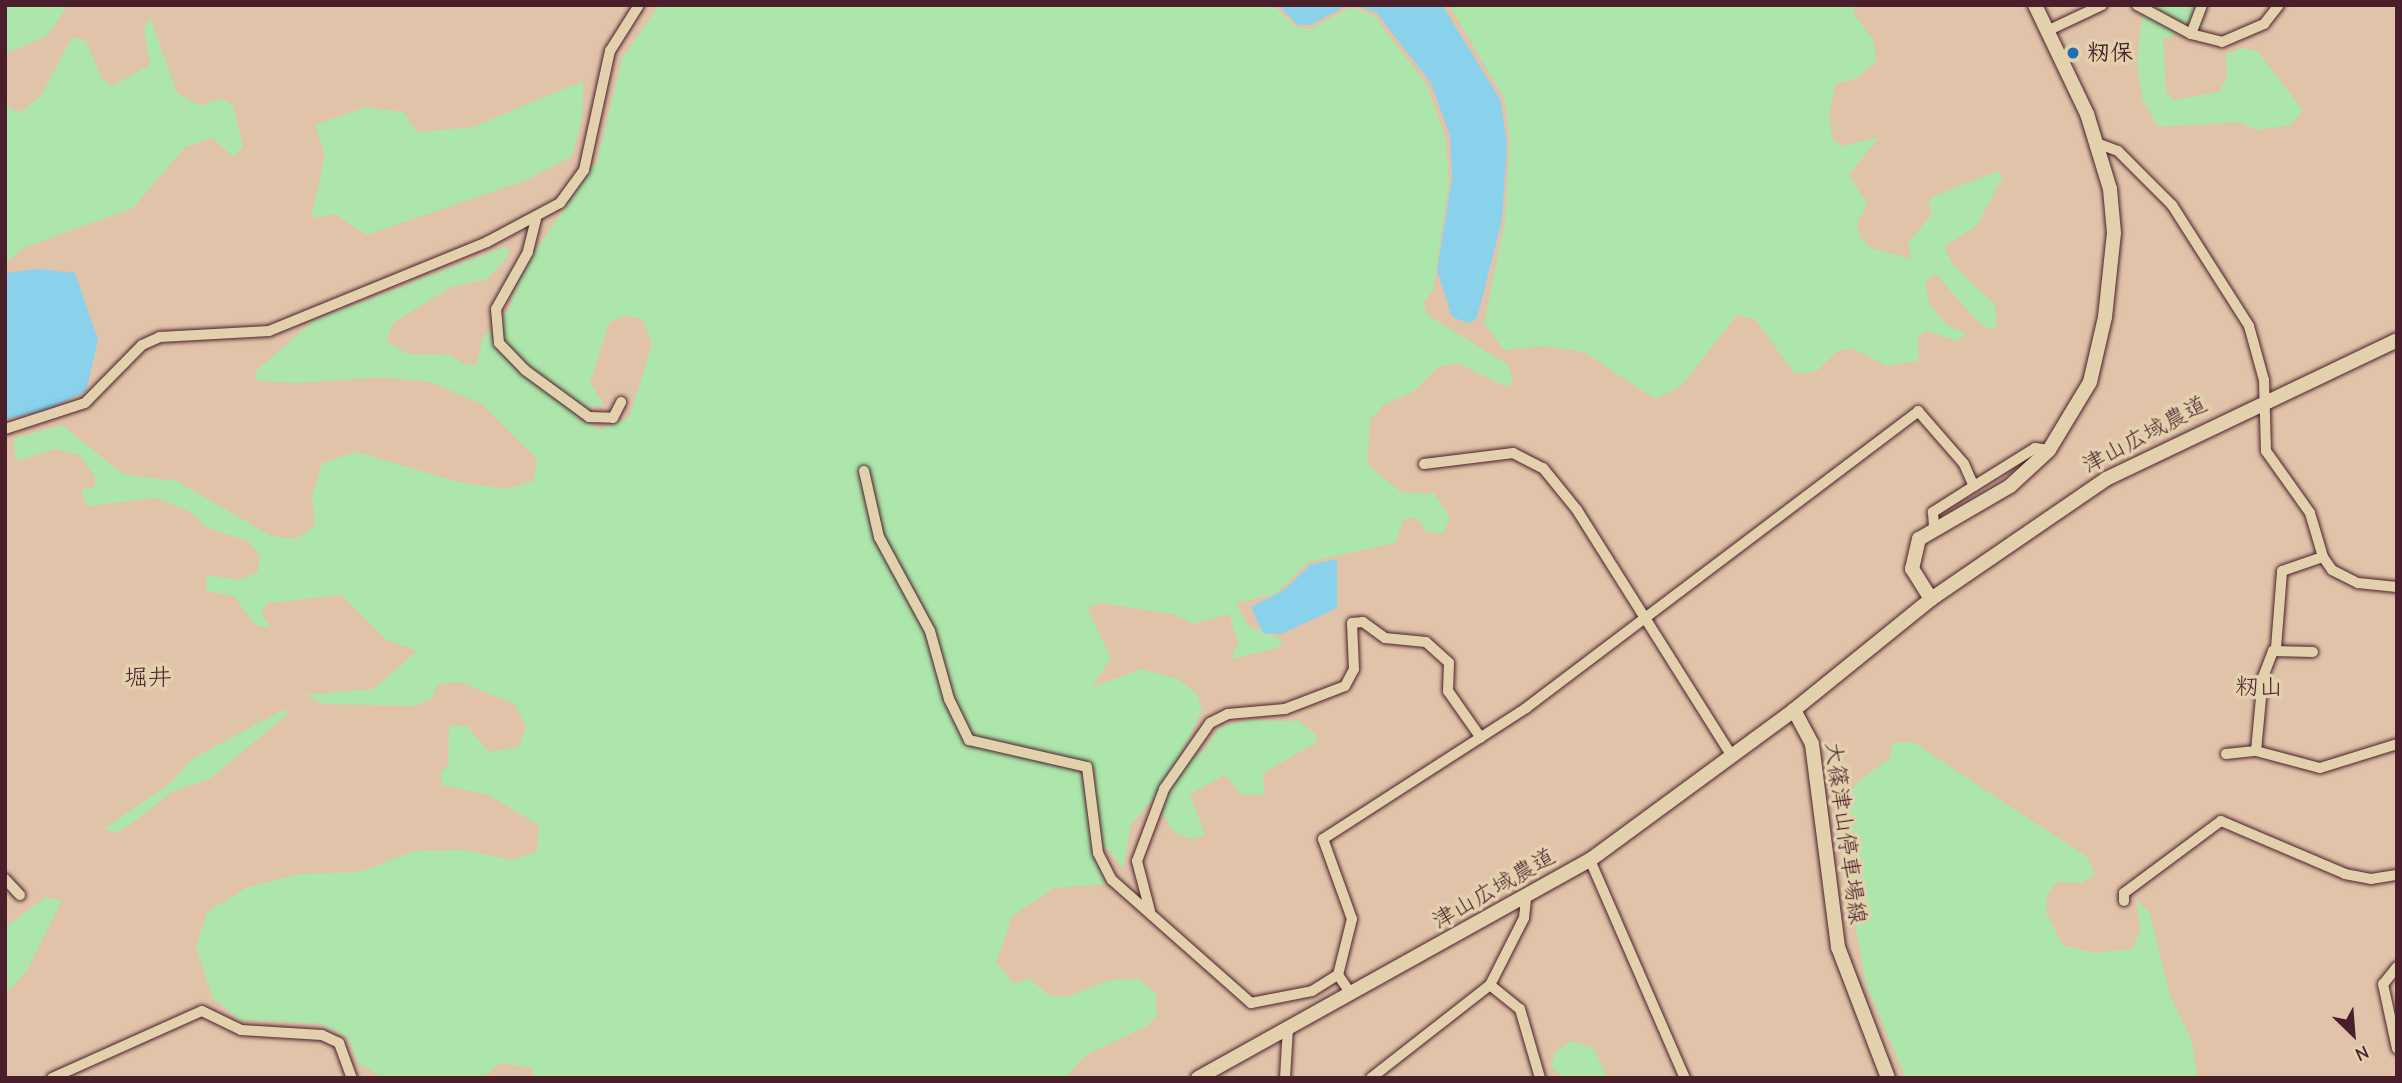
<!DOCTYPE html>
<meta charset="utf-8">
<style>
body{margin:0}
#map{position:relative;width:2402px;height:1083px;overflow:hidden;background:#e1c3a9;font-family:"Comic Neue","Klee One",sans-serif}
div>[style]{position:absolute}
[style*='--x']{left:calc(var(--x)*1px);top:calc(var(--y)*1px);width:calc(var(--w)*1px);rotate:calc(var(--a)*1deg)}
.green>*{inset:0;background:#ace6aa}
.water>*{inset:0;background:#8ad1eb}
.roads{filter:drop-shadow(0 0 2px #4a1f2b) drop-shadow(0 0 2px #4a1f2b)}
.street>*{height:10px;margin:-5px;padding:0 5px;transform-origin:5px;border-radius:5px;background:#e3d1ae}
.secondary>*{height:14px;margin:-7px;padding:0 7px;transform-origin:7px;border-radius:7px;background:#e3d1ae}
.dots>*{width:19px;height:19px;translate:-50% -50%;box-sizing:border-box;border:4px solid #e3d1ae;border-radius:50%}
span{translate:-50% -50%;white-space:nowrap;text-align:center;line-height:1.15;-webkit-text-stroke:7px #e3d1ae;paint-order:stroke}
.poi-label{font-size:23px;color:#4a1f2b;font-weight:700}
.left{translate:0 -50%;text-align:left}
.street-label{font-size:23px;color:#4a1f2b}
.neighbourhood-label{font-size:24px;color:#4a1f2b}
.frame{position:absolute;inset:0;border:7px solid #4a1f2b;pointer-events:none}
.north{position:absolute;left:2318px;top:999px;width:70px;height:70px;-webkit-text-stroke:5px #e3d1ae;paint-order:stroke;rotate:155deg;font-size:19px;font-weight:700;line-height:28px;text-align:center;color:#4a1f2b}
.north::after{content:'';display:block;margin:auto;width:24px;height:32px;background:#4a1f2b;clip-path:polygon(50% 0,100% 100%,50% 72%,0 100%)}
</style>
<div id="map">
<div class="green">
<i style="clip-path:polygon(5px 5px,68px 5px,47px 36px,7px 53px,5px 62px)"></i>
<i style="clip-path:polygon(evenodd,659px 5px,1273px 5px,1296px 27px,1311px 29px,1351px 7px,1373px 15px,1427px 85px,1445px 137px,1449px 183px,1433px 290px,1424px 302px,1427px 315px,1507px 364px,1513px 380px,1507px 387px,1457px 363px,1438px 367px,1414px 391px,1383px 405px,1370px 420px,1367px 464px,1402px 493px,1434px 493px,1450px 518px,1442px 534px,1426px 532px,1418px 518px,1404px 519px,1395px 543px,1308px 562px,1275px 594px,1236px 603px,1248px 626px,1283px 640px,1277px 648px,1231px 659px,1238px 642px,1229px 614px,1194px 624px,1173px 614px,1100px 603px,1087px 608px,1111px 658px,1092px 687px,1141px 669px,1178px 679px,1197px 694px,1202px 711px,1181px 755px,1190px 759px,1202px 752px,1219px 727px,1249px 720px,1299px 721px,1316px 734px,1317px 742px,1263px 773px,1264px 795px,1241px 795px,1225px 775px,1190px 794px,1205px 835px,1190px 839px,1173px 832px,1158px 805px,1149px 803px,1131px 825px,1123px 869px,1109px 850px,1100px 846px,1095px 854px,1106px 884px,1054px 888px,1012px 916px,996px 962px,1014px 984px,1028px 978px,1051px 996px,1066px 997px,1110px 980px,1139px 979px,1156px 993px,1157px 1015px,1147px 1026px,1084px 1056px,1066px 1078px,536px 1078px,531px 1068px,501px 1063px,481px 1078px,385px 1078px,358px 1063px,348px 1037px,321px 1024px,239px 1019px,213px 998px,196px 947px,207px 912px,246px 888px,298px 874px,359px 872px,414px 851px,463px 850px,512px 860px,537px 851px,539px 825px,488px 795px,443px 785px,440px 773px,448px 765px,449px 725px,467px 726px,489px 752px,519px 747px,526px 726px,515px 704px,460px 682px,438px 684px,432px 698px,415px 706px,324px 704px,305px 695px,373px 689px,417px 651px,385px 639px,342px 595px,267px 603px,261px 613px,271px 628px,255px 625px,234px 596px,206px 591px,207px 575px,238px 580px,258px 572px,260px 557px,249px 541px,207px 528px,189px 511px,157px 498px,87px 506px,81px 490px,95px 486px,95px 477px,79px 455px,57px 449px,15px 461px,14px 438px,62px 425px,123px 474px,177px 481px,271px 536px,296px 539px,315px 526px,312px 497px,322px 463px,357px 452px,458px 482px,506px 489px,533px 481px,537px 459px,483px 405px,432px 382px,381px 377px,294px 383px,256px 380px,255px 372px,313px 321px,506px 246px,509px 255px,487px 279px,451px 287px,393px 323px,386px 342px,409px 354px,451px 355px,465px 365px,477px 364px,483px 338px,509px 309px,520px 273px,597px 161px,622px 59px,659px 5px,626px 315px,643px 320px,652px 345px,629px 417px,600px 429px,578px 418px,575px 410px,604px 405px,590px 382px,609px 323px,626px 315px)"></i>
<i style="clip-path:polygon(1449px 5px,1855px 5px,1854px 14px,1874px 41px,1876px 61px,1857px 78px,1836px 84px,1829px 112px,1832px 138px,1841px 146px,1879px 137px,1849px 175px,1867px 204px,1857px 224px,1860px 237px,1871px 248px,1911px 259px,1908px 243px,1932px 214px,1928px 202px,1934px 196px,2000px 170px,2002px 178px,1977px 225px,1944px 247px,1953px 265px,1995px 305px,1997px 325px,1991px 330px,1977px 321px,1936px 274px,1925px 281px,1929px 304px,1947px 325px,1967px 334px,1956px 341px,1926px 330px,1917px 339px,1919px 361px,1887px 366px,1852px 348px,1837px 351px,1817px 371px,1795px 374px,1755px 319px,1737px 315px,1681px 386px,1655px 399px,1584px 352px,1542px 346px,1504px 350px,1484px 323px,1505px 221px,1510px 142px,1505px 100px)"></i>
<i style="clip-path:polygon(2143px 5px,2197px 5px,2205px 25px,2163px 39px,2166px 93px,2174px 100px,2218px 92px,2227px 77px,2226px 54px,2241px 48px,2257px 51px,2303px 110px,2291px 125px,2256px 130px,2240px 122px,2158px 127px,2142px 98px,2137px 63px)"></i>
<i style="clip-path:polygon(150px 17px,177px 93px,201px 106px,220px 98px,233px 105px,243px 147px,234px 157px,212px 138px,185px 147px,133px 208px,23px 248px,5px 264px,5px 91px,9px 108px,20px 112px,41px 96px,72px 37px,86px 41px,102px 79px,112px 86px,150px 65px,144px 29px)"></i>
<i style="clip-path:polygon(583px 81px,582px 118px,572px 156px,524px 181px,366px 235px,335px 214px,311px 218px,325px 155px,315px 125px,365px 107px,404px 112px,416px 132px,473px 127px)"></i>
<i style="clip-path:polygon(283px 710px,289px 713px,211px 778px,172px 792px,128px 826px,114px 833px,104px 829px,169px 784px,192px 759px)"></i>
<i style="clip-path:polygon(1913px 742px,2087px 857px,2095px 875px,2081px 883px,2057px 882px,2047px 894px,2046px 913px,2063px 945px,2094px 953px,2133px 949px,2140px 930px,2136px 899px,2150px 914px,2170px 995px,2192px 1041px,2197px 1078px,1906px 1078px,1866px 984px,1837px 828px,1842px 802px,1861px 779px,1890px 758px,1892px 743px)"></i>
<i style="clip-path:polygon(45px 897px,62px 901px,28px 969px,5px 995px,5px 928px)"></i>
<i style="clip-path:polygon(1572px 1041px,1593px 1048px,1608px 1078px,1561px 1076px,1551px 1066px,1556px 1051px)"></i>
</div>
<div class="water">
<i style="clip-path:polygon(1278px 5px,1348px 5px,1310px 25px,1298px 25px)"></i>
<i style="clip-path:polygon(1353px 5px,1442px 5px,1501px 101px,1507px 143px,1502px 220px,1477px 318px,1469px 323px,1452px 317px,1437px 270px,1452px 178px,1450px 136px,1431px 83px,1376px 12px)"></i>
<i style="clip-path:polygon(37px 269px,75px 273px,98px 340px,86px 391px,45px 411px,5px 419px,5px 273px)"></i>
<i style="clip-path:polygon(1337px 559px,1337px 608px,1281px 634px,1263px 633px,1251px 607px,1284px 590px,1310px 565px)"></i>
</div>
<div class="roads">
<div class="street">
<i style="--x:2137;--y:5;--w:61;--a:28.2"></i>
<i style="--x:2191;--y:34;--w:32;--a:14"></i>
<i style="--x:2222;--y:42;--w:46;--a:-23.2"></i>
<i style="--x:2264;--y:24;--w:24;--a:-52"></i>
<i style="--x:2047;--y:31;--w:61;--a:-25.3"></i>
<i style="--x:2191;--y:34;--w:31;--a:-69"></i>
<i style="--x:2099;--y:144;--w:20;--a:20"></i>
<i style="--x:2118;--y:151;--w:76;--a:45"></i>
<i style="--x:2172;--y:205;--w:143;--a:57.5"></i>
<i style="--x:2249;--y:326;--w:56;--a:74.5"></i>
<i style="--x:2264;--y:380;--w:71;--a:88.4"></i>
<i style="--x:2266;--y:451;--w:76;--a:54.6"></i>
<i style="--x:2310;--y:513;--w:46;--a:73.5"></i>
<i style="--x:2323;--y:557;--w:16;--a:55"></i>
<i style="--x:2332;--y:570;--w:29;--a:27"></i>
<i style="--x:2358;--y:583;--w:39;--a:6"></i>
<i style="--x:536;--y:219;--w:34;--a:104"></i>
<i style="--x:528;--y:252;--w:65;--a:119.3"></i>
<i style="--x:496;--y:309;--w:34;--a:85"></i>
<i style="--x:499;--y:343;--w:37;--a:46"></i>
<i style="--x:525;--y:370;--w:79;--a:36.3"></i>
<i style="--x:589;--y:417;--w:24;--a:2"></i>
<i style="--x:613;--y:418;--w:18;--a:-63"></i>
<i style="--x:5;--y:429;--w:84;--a:-18"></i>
<i style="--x:85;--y:403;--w:81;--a:-45.5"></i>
<i style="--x:142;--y:345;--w:20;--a:-24"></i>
<i style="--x:160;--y:337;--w:109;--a:-3.2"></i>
<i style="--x:269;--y:331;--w:235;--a:-22.2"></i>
<i style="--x:487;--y:242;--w:83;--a:-28.1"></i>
<i style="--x:560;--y:203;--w:41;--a:-54"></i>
<i style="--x:584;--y:170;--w:122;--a:-77.7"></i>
<i style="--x:610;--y:51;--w:54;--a:-57.8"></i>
<i style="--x:1424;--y:464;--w:90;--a:-7"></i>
<i style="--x:1513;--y:453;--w:34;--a:27"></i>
<i style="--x:1543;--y:468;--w:54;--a:51"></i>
<i style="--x:1577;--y:510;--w:291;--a:57.8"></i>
<i style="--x:864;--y:471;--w:68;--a:77.2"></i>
<i style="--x:879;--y:537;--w:107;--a:61.5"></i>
<i style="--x:930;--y:631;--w:71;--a:74.4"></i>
<i style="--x:949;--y:699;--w:46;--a:64"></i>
<i style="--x:969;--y:740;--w:121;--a:12.9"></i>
<i style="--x:1087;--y:767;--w:87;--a:82.7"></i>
<i style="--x:1098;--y:853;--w:30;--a:63"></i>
<i style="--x:1112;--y:880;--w:186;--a:41.5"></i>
<i style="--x:1251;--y:1003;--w:62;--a:-11.1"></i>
<i style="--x:1312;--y:991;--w:31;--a:-32"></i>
<i style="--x:1974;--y:486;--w:72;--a:-31.9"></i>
<i style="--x:2035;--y:448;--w:14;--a:8"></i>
<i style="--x:2276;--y:648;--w:77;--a:-85.5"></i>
<i style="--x:2282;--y:571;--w:43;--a:-18.9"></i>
<i style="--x:2256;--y:751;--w:74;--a:-84.6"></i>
<i style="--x:2263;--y:677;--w:28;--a:-69"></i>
<i style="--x:2273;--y:651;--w:40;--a:1.4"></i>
<i style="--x:2226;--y:754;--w:30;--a:-6"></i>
<i style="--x:2256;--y:751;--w:66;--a:14.9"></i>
<i style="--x:2320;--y:768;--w:81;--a:-17.3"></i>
<i style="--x:1590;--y:860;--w:238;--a:66.5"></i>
<i style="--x:5;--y:879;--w:22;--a:47"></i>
<i style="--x:2124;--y:901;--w:8;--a:-90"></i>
<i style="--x:2124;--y:893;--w:121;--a:-36.6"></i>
<i style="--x:2221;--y:821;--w:135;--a:23.1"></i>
<i style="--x:2345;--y:874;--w:26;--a:11"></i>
<i style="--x:2371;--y:879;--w:26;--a:-9"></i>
<i style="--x:1150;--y:911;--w:52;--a:-104.6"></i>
<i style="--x:1137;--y:861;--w:77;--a:-69.4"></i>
<i style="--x:1164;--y:789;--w:80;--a:-55.1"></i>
<i style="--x:1210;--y:723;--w:20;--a:-27"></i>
<i style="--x:1228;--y:714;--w:57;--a:-5"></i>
<i style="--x:1285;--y:709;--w:64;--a:-21"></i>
<i style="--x:1345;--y:686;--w:19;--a:-62"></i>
<i style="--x:1354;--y:669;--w:46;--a:-92.5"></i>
<i style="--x:1352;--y:623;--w:11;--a:-5"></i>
<i style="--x:1363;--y:622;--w:27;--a:36"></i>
<i style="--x:1385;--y:638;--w:41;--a:5.6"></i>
<i style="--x:1426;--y:642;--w:31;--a:42"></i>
<i style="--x:1449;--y:663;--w:28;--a:92"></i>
<i style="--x:1448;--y:691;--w:57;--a:54.9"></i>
<i style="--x:2397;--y:967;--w:22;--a:129"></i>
<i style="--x:2383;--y:984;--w:66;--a:77.8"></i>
<i style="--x:1490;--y:985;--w:38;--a:39"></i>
<i style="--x:1520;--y:1009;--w:72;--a:73.8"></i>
<i style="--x:1351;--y:994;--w:23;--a:-124"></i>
<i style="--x:1338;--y:975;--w:58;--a:-76"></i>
<i style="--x:1352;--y:919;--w:85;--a:-109.9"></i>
<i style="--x:1323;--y:839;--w:242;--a:-32.8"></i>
<i style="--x:1526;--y:708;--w:492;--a:-37.1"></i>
<i style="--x:1918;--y:411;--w:70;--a:49"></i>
<i style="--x:1964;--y:464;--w:24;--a:66"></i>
<i style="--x:1974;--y:486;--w:49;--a:147.6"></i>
<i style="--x:1933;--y:512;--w:15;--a:86"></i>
<i style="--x:52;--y:1078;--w:164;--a:-24.1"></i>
<i style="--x:202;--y:1011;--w:43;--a:26"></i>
<i style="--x:241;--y:1030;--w:81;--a:3.5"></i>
<i style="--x:322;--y:1035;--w:19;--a:25"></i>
<i style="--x:339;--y:1043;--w:37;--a:70"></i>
<i style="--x:1285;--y:1078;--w:50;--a:-86.6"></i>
<i style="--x:1371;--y:1078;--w:151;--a:-38"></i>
<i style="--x:1490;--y:985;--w:75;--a:-63.1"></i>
<i style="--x:1524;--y:918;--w:19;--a:-84"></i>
</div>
<div class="secondary">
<i style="--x:1931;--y:599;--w:36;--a:-122"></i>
<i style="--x:1912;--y:569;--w:31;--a:-77"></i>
<i style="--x:1919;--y:539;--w:105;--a:-30.2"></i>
<i style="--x:2010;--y:486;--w:53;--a:-42.7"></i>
<i style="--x:2049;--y:450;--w:79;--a:-58.9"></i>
<i style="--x:2090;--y:382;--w:67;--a:-77"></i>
<i style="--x:2105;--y:317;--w:84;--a:-83.9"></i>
<i style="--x:2114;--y:233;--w:44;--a:-95.2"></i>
<i style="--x:2110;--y:189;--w:78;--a:-107"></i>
<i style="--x:2087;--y:114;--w:121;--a:-115.5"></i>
<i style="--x:1794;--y:710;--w:38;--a:62"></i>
<i style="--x:1812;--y:744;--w:205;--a:82.7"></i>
<i style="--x:1838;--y:947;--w:140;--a:69.1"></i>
<i style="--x:1198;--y:1078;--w:449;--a:-29.1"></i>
<i style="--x:1590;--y:860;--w:253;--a:-36.3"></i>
<i style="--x:1794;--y:710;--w:176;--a:-39"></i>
<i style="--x:1931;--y:599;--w:212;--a:-34.4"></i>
<i style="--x:2106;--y:479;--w:322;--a:-25.5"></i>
</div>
</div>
<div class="dots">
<i style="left:2073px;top:53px;background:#1f6fb2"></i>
</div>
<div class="poi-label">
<span class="left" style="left:2087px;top:53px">籾保</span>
</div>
<div class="street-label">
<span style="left:2145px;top:435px;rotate:-28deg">津山広域農道</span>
<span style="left:1845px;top:833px;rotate:82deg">大篠津山停車場線</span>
<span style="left:1494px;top:889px;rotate:-30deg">津山広域農道</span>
</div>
<div class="neighbourhood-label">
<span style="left:148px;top:678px">堀井</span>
<span style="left:2259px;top:687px">籾山</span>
</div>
<div class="frame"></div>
<div class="north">N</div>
</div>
